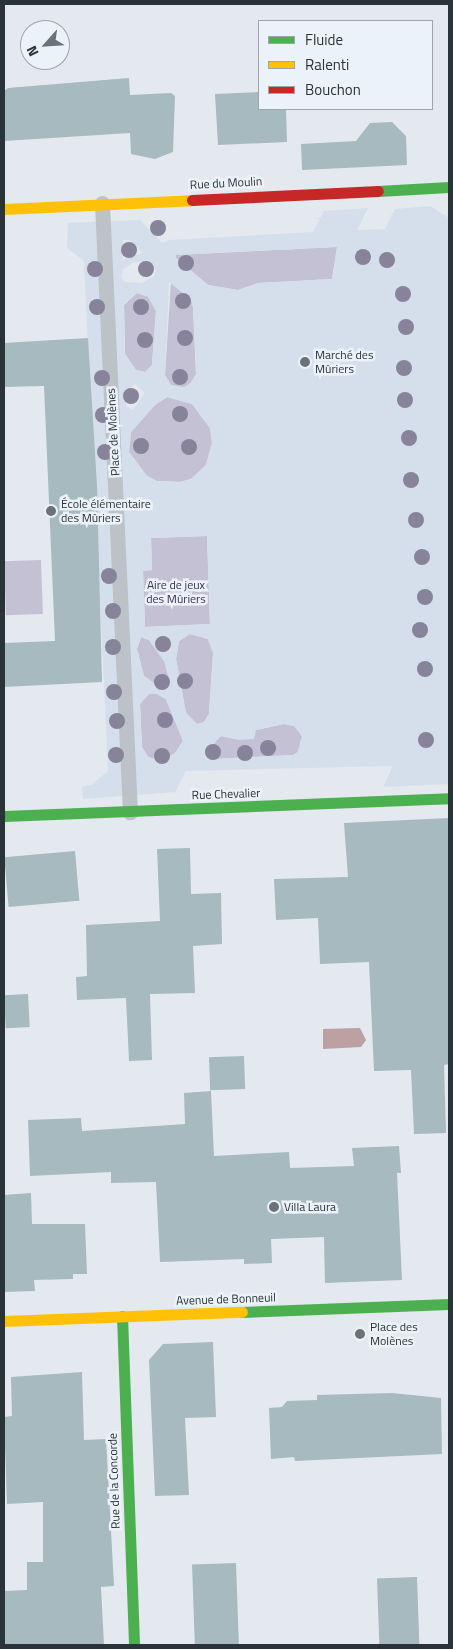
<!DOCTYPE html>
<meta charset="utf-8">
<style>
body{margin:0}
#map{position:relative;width:453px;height:1649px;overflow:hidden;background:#e3e9ee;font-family:"Titillium Web",sans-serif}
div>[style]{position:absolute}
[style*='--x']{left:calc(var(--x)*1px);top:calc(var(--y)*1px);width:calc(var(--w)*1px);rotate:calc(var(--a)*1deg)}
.green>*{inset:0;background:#c4c1d5;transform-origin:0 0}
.plaza>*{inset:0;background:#d4dfeb}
.water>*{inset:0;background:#bda0a1}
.building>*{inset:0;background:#a6bac0;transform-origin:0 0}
.lane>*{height:15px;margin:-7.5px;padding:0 7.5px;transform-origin:7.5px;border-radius:7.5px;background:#bcc2c7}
.fast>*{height:11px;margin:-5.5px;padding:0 5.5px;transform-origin:5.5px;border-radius:5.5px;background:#4caf50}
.slow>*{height:11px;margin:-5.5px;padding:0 5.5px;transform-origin:5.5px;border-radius:5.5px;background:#ffc107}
.jam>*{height:11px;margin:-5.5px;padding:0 5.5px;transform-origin:5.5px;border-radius:5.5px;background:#c62828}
.trees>*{width:16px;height:16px;margin:-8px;border-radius:50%;background:#87839a}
.dots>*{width:14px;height:14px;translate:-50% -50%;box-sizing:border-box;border:2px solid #ecf2f9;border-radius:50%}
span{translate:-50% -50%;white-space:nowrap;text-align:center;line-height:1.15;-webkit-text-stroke:5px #ecf2f9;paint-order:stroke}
.street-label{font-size:12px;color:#2a3438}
.poi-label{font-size:12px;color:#2a3438}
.left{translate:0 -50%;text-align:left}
.park-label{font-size:12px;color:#3c2f55}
.frame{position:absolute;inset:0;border:5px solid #2a3438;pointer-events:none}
.legend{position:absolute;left:258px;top:20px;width:175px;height:90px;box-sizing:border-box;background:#ecf2f9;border:1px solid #9ea6ac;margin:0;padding:6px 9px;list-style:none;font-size:15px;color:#2a3438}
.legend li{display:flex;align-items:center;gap:10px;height:25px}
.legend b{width:25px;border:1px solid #9ea6ac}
.north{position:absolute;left:20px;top:20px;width:50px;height:50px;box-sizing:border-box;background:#ecf2f9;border:1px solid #9ea6ac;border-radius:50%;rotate:244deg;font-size:14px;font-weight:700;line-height:20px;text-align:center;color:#2a3438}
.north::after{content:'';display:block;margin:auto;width:18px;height:22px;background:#6b7378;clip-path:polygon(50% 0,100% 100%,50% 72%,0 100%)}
</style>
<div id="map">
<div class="green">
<i style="clip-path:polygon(337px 247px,332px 279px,258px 283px,238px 290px,208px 285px,176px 258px,176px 255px)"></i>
<i style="clip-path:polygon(171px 281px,191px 300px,193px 307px,196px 374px,189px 386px,178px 388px,171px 385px,165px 375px)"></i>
<i style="clip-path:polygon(137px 293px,148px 296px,156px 311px,152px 365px,145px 372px,136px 370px,125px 354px,124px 305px)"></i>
<i style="clip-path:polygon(167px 397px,192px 404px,210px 428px,212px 443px,206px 465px,191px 479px,180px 482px,157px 481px,147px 476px,129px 452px,131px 432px,155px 405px)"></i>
<i style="clip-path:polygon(207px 536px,210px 624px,145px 627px,143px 571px,152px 570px,151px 538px)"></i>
<i style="left:41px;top:560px;width:54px;height:37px;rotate:88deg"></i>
<i style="clip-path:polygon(190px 634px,208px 639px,213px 653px,209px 714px,204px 722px,197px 724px,186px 713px,176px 659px,179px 641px)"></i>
<i style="clip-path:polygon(141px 637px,149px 640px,164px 661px,169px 678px,167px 684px,159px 687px,144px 676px,137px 649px)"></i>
<i style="clip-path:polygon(149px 694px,157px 694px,166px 699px,183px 741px,175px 753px,163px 761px,148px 757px,142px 747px,140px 704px)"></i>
<i style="clip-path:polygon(284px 724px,294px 726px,302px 736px,298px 752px,293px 755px,214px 759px,204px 754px,221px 736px,240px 740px,256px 730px)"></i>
</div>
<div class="plaza">
<i style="clip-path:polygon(evenodd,430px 206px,449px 218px,449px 784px,383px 787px,393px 766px,186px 771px,175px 792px,83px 799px,82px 786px,91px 785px,108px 771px,84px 261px,67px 248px,68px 223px,140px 220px,162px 243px,169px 240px,313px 232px,324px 211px,368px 208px,357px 230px,385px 229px,395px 209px,430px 206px,123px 240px,130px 240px,143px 253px,122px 260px,123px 240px,430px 206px,337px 247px,332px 279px,258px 283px,238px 290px,208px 285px,176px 258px,176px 255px,337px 247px,430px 206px,135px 262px,152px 263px,156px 270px,154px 276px,142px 283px,125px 282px,121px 277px,123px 269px,135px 262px,430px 206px,169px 282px,191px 300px,193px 307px,196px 374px,192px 382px,184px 387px,171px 385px,165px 375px,169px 282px,430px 206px,137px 293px,148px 297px,156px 311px,152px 365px,145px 372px,136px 370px,125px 354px,124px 305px,137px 293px,430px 206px,135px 384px,145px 393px,133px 410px,126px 406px,126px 392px,135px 384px,430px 206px,167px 397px,192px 404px,210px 428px,212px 443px,206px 465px,191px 479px,180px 482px,157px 481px,147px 476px,129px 452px,131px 432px,155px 405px,167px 397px,430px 206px,207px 536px,210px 624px,145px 627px,143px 571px,152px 570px,151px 538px,207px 536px,430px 206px,190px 634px,208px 639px,213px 653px,209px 714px,204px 722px,197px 724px,186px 713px,176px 659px,179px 641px,190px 634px,430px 206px,141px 637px,149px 640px,164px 661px,169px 678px,167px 684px,159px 687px,144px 676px,137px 649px,141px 637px,430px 206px,149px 694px,157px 694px,166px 699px,183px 741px,175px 753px,163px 761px,148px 757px,142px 747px,140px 704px,149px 694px,430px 206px,284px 724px,294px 726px,302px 736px,298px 752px,293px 755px,214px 759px,204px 754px,221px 736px,240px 740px,254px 739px,256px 730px,284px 724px)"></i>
</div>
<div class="water">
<i style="clip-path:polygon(360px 1028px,366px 1040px,361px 1047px,323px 1049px,323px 1029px)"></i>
</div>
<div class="building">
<i style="clip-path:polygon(129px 78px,130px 95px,171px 93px,175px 96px,173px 152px,155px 159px,131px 154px,130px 133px,4px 141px,4px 91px,8px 88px)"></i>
<i style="clip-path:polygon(259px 92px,259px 109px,286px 109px,287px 142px,218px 145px,215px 94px)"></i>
<i style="clip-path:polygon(392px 122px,406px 136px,407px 165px,302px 170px,301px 144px,356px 141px,370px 123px)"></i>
<i style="clip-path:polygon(88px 338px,97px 486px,102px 682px,4px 687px,4px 643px,55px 641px,44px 386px,4px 387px,4px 343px)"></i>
<i style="clip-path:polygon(449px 818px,449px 1064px,444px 1065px,446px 1133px,414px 1134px,411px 1070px,374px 1071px,369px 962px,320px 964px,318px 918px,276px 920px,274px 879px,348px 877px,344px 823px)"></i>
<i style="clip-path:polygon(190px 848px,191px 894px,221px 893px,222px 944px,193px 946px,195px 993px,150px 994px,152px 1060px,129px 1061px,126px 998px,77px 1000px,76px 977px,87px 976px,86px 925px,160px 921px,157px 849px)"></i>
<i style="left:75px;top:851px;width:50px;height:71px;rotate:85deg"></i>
<i style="left:28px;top:994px;width:33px;height:24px;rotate:87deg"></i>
<i style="left:244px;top:1056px;width:33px;height:35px;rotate:88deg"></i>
<i style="clip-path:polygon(211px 1091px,214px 1156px,289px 1152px,290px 1168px,354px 1166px,352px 1148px,399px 1146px,401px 1173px,397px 1173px,402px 1280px,325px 1283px,324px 1237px,271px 1239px,272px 1263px,244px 1264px,244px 1259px,160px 1262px,156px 1182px,111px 1183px,111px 1172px,30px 1176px,28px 1120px,81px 1118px,82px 1131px,185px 1124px,184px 1093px)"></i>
<i style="clip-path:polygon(31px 1193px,32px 1224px,85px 1224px,87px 1274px,73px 1274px,73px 1279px,34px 1280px,35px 1291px,4px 1292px,4px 1195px)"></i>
<i style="clip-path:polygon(213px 1342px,216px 1417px,185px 1418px,189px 1495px,155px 1496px,149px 1360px,163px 1344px)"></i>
<i style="clip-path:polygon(82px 1372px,84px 1440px,106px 1439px,114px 1586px,101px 1587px,104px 1645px,4px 1645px,4px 1591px,27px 1590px,27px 1562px,43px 1562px,43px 1502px,7px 1504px,4px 1417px,12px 1416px,11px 1377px)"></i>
<i style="clip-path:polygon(392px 1393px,441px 1398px,442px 1454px,295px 1461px,294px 1457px,271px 1459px,269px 1408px,282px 1407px,287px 1401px,317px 1400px,317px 1395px)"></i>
<i style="left:236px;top:1563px;width:82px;height:44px;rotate:88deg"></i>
<i style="left:417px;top:1577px;width:68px;height:40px;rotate:88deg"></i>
</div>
<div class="lane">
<i style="--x:102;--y:203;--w:610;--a:87.37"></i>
</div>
<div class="fast">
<i style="--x:378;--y:191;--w:71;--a:-3.2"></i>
<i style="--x:4;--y:816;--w:445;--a:-2.3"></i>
<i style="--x:242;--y:1312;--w:207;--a:-2.2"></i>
<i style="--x:122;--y:1316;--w:329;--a:87.9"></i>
</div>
<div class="slow">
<i style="--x:4;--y:209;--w:188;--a:-2.7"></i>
<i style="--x:4;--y:1321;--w:238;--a:-2.2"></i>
</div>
<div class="jam">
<i style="--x:192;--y:200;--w:186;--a:-2.8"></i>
</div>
<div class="trees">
<i style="left:158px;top:228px"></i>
<i style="left:129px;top:250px"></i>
<i style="left:363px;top:257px"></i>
<i style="left:387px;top:260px"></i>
<i style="left:186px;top:263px"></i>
<i style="left:95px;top:269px"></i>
<i style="left:146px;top:269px"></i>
<i style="left:403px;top:294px"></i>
<i style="left:183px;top:301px"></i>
<i style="left:97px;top:307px"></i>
<i style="left:141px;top:307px"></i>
<i style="left:406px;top:327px"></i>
<i style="left:185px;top:338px"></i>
<i style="left:145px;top:340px"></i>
<i style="left:404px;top:368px"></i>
<i style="left:180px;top:377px"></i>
<i style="left:102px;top:378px"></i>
<i style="left:131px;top:396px"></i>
<i style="left:405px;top:400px"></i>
<i style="left:180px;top:414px"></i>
<i style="left:103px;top:415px"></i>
<i style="left:409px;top:438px"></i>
<i style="left:141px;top:446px"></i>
<i style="left:189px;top:447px"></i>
<i style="left:105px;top:452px"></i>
<i style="left:411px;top:480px"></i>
<i style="left:416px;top:520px"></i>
<i style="left:422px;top:557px"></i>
<i style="left:109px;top:576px"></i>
<i style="left:425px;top:597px"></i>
<i style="left:113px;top:611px"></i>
<i style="left:420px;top:630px"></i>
<i style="left:163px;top:644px"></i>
<i style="left:113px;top:647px"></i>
<i style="left:425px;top:669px"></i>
<i style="left:185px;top:681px"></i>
<i style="left:162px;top:682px"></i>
<i style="left:114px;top:692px"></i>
<i style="left:165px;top:720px"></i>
<i style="left:117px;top:721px"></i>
<i style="left:426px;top:740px"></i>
<i style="left:268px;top:748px"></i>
<i style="left:213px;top:752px"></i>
<i style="left:245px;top:753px"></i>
<i style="left:116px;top:755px"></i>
<i style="left:162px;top:756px"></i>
</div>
<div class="dots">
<i style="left:305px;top:362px;background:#6b7378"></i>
<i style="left:51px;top:511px;background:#6b7378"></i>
<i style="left:274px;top:1207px;background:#6b7378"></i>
<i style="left:360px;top:1334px;background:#6b7378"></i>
</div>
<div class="street-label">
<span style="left:226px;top:183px;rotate:-3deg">Rue du Moulin</span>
<span style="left:113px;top:432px;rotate:-93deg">Place de Molènes</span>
<span style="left:226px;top:794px;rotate:-2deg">Rue Chevalier</span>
<span style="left:226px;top:1299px;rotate:-2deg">Avenue de Bonneuil</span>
<span style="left:114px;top:1481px;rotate:-92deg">Rue de la Concorde</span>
</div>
<div class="poi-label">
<span class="left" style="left:315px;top:362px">Marché des<br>Mûriers</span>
<span class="left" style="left:61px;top:511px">École élémentaire<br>des Mûriers</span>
<span class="left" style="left:284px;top:1207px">Villa Laura</span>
<span class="left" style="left:370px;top:1334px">Place des<br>Molènes</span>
</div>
<div class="park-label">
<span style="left:176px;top:592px">Aire de jeux<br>des Mûriers</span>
</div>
<div class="frame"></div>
<ul class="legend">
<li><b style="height:6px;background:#4caf50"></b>Fluide</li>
<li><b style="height:6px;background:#ffc107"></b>Ralenti</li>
<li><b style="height:6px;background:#c62828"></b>Bouchon</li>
</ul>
<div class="north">N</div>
</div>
